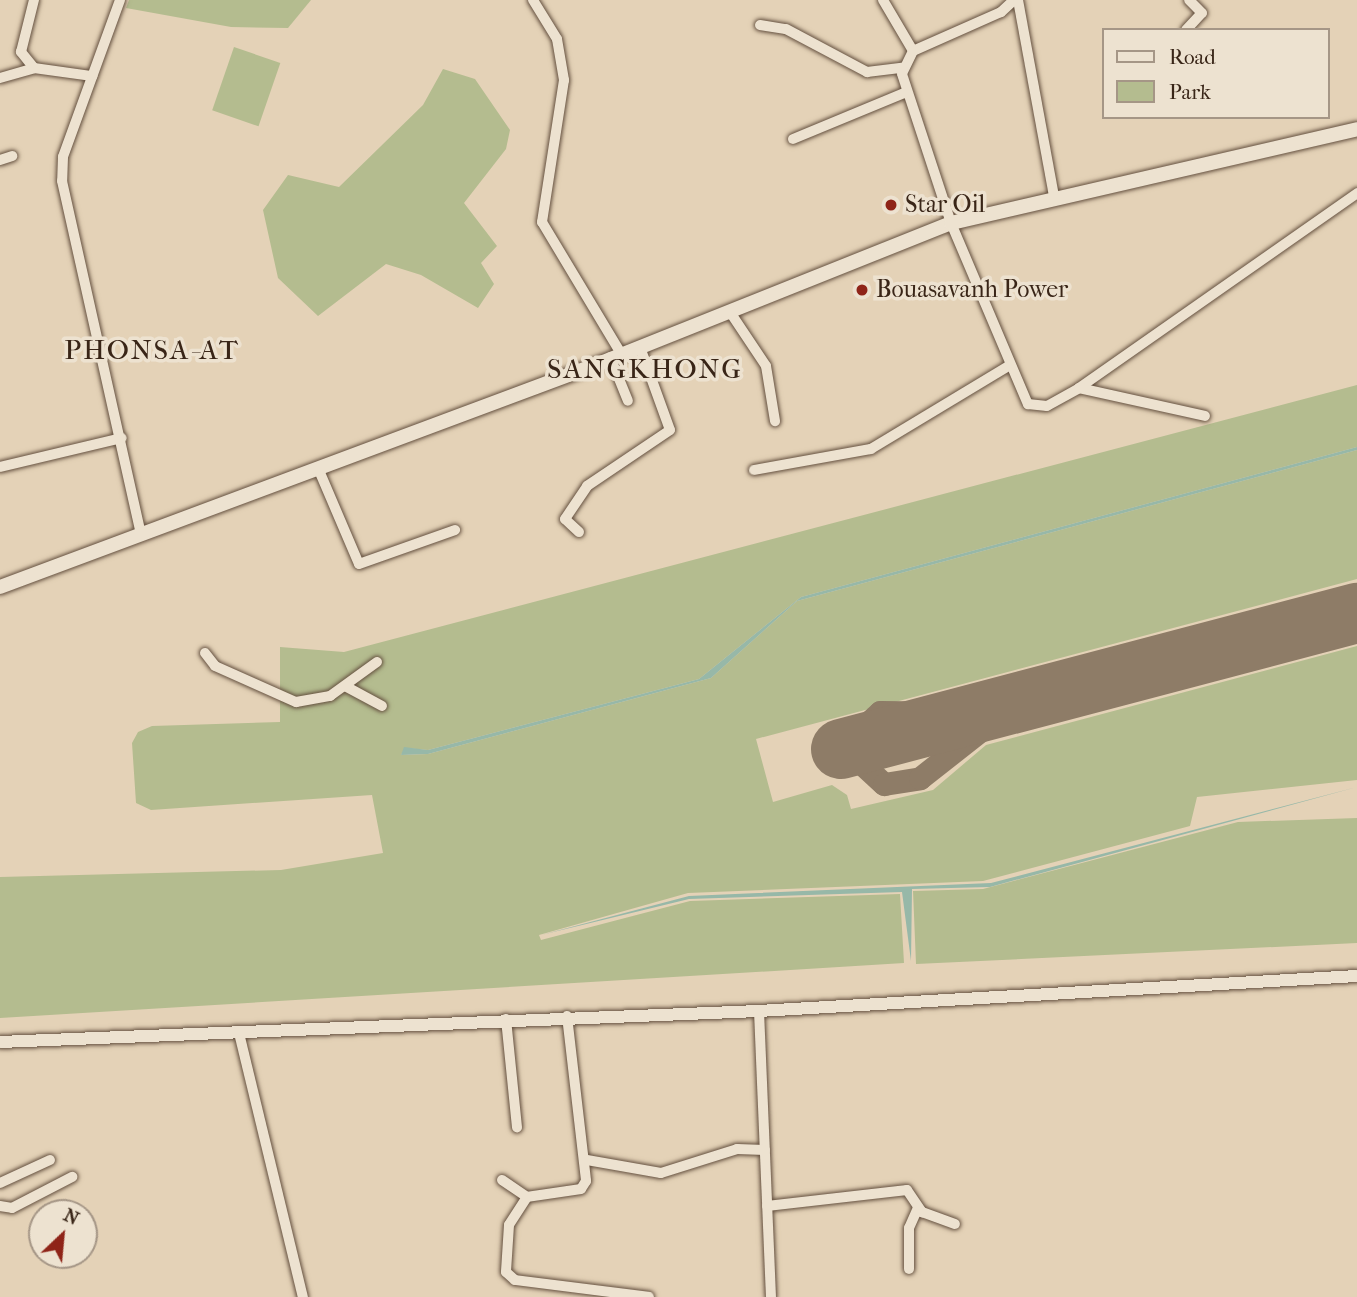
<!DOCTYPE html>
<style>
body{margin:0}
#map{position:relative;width:1357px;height:1297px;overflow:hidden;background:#e4d2b7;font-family:"IM FELL French Canon",serif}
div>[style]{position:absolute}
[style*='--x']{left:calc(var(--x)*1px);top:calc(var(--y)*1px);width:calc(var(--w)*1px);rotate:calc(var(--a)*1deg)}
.green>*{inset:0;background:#b4bc8f;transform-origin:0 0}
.water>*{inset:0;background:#97b8a8}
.taxiway>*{height:23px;margin:-11.5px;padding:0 11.5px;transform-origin:11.5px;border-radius:11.5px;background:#8e7c67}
.runway>*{height:60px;margin:-30px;padding:0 30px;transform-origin:30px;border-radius:30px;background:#8e7c67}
.roads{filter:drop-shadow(0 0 2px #64503f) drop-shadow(0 0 2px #64503f)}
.minor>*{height:10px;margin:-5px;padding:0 5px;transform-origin:5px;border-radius:5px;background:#ede2d0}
.tertiary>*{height:12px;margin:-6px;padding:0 6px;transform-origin:6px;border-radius:6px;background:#ede2d0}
.secondary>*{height:14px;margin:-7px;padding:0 7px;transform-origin:7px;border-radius:7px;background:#ede2d0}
.dots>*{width:19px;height:19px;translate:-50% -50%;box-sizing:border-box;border:4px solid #ede2d0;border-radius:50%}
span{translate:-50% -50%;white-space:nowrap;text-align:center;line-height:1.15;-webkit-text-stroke:7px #ede2d0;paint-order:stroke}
.poi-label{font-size:24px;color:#392517}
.left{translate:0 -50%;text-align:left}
.quarter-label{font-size:28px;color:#392517;letter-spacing:2px}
.legend{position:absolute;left:1102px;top:28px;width:228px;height:91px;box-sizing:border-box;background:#ede2d0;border:2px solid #a59686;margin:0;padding:9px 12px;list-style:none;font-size:21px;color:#392517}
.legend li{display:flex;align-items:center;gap:14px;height:35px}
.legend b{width:35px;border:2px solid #a59686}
.north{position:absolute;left:28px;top:1199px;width:70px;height:70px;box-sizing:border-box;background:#ede2d0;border:2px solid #a59686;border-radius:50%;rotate:26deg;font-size:19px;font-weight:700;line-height:28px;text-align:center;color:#392517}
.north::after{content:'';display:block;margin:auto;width:24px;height:32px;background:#8f2418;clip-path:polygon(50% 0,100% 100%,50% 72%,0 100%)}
</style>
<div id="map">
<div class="green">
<i style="clip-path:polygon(129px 0,311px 0,288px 28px,231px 27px,126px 8px)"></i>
<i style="left:234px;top:47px;width:49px;height:67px;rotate:19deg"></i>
<i style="clip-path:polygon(443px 69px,475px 79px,510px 130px,506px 149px,464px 203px,497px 246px,481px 263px,494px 284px,478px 308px,421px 275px,386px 264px,318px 316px,278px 278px,263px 210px,288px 175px,339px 187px,423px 105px)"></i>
<i style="clip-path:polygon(1357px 385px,1357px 447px,801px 597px,699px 679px,428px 750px,405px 748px,401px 755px,428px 754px,711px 678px,797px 601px,1357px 450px,1357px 579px,756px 739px,773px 802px,832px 785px,847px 795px,851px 809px,933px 790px,986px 745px,1357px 646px,1357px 780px,1197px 797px,1190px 826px,983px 881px,688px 893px,539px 935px,541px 940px,690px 901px,900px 894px,904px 963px,0 1018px,0 877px,281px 870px,383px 853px,372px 795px,151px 810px,136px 803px,132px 743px,138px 732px,152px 726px,280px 722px,280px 647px,344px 652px)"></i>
<i style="clip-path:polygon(1357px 818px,1357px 943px,916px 964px,913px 891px,983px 889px,1238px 822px)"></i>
</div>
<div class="water">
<i style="clip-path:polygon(1357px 447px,1357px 450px,797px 601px,711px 678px,428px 754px,401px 755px,404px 747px,428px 750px,699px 679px,801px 597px)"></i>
<i style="clip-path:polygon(1357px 787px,990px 887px,912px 889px,911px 961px,902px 892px,689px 899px,541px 935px,689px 896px,991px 883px)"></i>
</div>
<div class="taxiway">
<i style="--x:979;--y:713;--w:99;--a:-179.4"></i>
<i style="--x:880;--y:712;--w:25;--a:138"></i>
<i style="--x:861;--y:729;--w:32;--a:94"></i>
<i style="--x:859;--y:761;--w:34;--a:43"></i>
<i style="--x:884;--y:784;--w:36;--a:-9"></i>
<i style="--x:920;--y:778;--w:108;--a:-38.2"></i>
<i style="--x:1005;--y:711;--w:30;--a:-23"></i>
</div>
<div class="runway">
<i style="--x:841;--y:749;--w:534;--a:-14.77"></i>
</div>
<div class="roads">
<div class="minor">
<i style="--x:120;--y:0;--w:167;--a:110"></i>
<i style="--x:63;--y:157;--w:24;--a:92"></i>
<i style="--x:62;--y:181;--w:362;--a:77.4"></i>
<i style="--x:533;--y:0;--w:46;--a:58.4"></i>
<i style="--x:557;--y:39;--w:42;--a:80.3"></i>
<i style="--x:564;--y:80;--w:144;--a:98.8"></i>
<i style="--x:542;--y:222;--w:155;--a:59"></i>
<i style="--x:883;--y:0;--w:59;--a:59.5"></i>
<i style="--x:1014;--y:0;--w:18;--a:137"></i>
<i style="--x:1001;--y:12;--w:96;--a:156.1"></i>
<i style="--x:913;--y:51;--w:25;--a:116"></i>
<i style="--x:902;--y:74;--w:157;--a:71.8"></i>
<i style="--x:951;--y:223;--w:197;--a:67"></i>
<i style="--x:1028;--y:404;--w:19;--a:6"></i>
<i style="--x:1047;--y:406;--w:37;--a:-29"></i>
<i style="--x:1079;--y:388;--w:340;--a:-35"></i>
<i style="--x:1018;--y:0;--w:199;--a:79.6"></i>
<i style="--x:760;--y:25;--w:26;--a:9"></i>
<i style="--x:786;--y:29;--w:92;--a:28"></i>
<i style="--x:867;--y:72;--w:35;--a:-7"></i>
<i style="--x:1186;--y:30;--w:23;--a:-47"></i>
<i style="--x:1202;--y:13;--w:18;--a:-135"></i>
<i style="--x:34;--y:68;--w:21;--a:-129"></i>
<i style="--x:21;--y:52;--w:54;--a:-76"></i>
<i style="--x:0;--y:78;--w:35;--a:-16"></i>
<i style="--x:34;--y:68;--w:59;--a:7.9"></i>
<i style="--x:793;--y:139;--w:120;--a:-22.5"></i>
<i style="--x:0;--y:160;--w:13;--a:-18"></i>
<i style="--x:730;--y:312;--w:65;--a:56.3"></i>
<i style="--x:766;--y:366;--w:56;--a:80.7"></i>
<i style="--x:611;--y:359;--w:45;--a:68"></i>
<i style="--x:1079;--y:388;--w:129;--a:12.5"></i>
<i style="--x:0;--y:467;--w:125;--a:-13.4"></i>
<i style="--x:318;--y:468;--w:104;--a:66.9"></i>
<i style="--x:359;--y:564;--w:102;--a:-19.5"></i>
<i style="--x:754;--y:470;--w:119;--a:-10.2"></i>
<i style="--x:871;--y:449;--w:159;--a:-31.1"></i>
<i style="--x:579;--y:532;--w:19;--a:-137"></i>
<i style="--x:565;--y:519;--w:40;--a:-56"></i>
<i style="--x:587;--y:486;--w:100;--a:-34"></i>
<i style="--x:670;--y:430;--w:88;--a:-109.9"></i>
<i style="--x:205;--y:653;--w:16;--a:52"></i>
<i style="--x:215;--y:666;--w:89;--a:24"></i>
<i style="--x:296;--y:702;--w:35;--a:-10"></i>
<i style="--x:330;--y:696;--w:58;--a:-35.9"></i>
<i style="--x:345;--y:686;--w:42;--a:28.4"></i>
<i style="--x:759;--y:1011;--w:286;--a:87.6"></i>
<i style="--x:567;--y:1016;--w:166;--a:83.4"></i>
<i style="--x:586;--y:1181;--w:9;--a:122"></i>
<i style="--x:581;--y:1189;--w:55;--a:171.6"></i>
<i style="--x:527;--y:1197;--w:33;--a:123"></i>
<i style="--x:509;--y:1225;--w:47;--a:93.7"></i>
<i style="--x:506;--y:1272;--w:12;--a:42"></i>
<i style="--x:515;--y:1280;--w:135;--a:7.2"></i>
<i style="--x:506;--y:1019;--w:109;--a:84.2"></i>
<i style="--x:239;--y:1033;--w:272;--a:76.4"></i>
<i style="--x:587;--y:1160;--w:75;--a:10"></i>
<i style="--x:661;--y:1173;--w:80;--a:-17.5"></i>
<i style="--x:737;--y:1149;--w:28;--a:2"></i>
<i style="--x:502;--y:1180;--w:30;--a:34"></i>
<i style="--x:0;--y:1183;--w:55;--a:-24.7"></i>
<i style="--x:0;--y:1206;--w:12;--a:9"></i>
<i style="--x:12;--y:1208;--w:68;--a:-27.3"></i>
<i style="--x:767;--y:1206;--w:141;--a:-6.5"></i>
<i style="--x:907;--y:1190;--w:27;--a:56"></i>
<i style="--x:922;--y:1212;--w:35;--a:20"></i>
<i style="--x:909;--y:1269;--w:41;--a:-90"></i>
<i style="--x:909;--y:1228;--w:22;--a:-66"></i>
</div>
<div class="tertiary">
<i style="--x:0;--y:1042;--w:760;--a:-2.34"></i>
<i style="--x:759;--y:1011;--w:599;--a:-3.35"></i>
</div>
<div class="secondary">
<i style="--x:0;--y:587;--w:652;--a:-20.46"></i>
<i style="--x:611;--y:359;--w:366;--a:-21.8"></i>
<i style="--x:951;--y:223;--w:417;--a:-13"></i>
</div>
</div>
<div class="dots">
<i style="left:891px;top:205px;background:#8f2418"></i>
<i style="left:862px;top:290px;background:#8f2418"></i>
</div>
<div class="poi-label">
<span class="left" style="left:905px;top:205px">Star Oil</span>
<span class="left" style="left:876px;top:290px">Bouasavanh Power</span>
</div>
<div class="quarter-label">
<span style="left:152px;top:350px">PHONSA-AT</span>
<span style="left:645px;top:369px">SANGKHONG</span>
</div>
<ul class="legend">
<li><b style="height:9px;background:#ede2d0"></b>Road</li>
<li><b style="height:19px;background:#b4bc8f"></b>Park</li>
</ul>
<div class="north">N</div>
</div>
